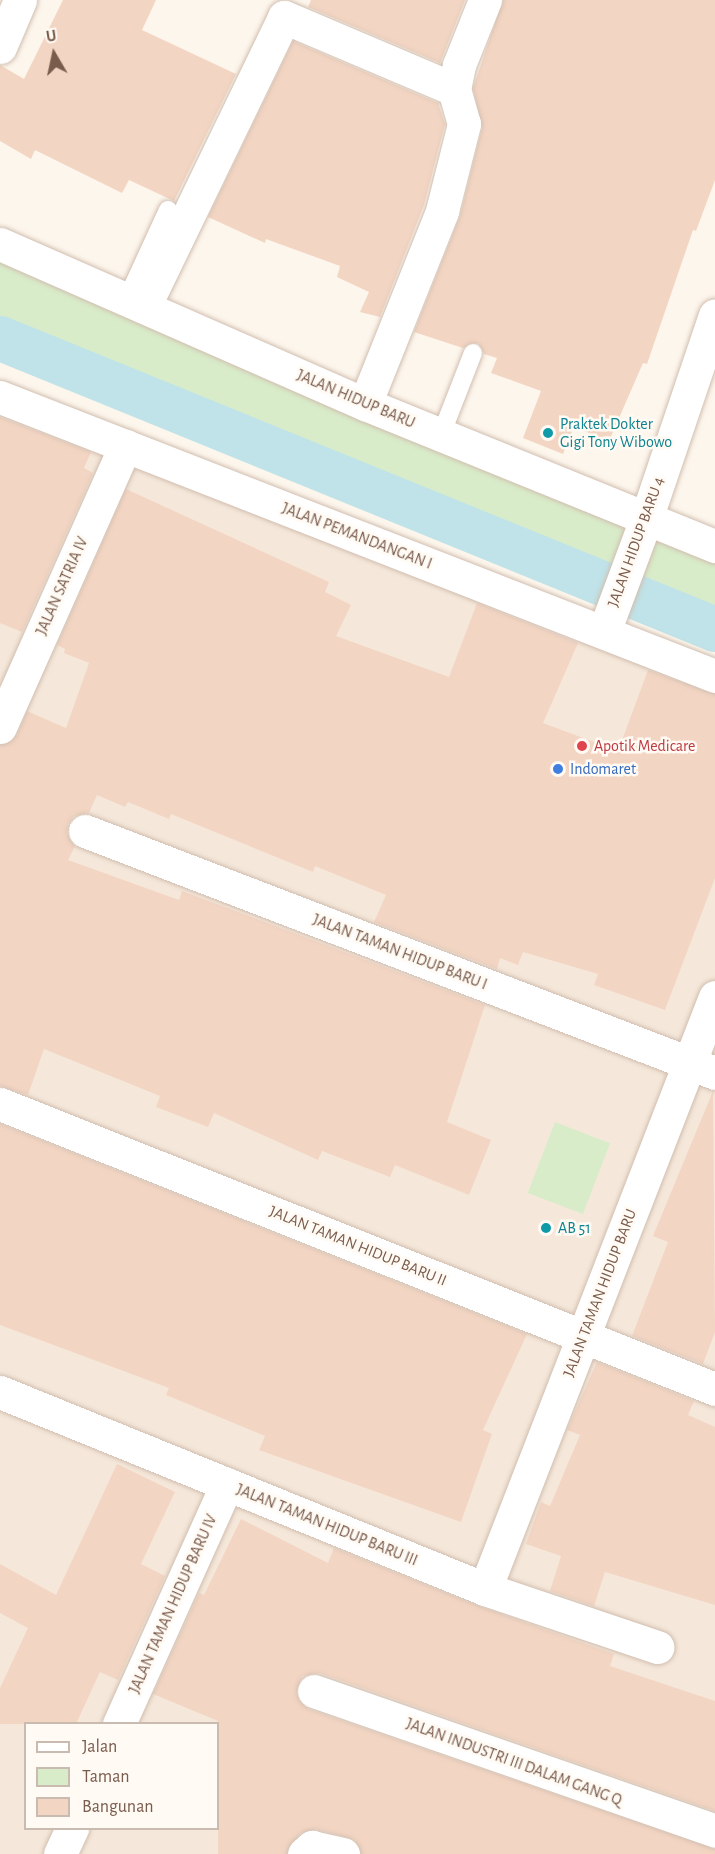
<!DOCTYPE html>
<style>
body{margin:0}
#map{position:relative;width:715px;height:1854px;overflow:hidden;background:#fdf6ec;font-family:"Alegreya Sans",sans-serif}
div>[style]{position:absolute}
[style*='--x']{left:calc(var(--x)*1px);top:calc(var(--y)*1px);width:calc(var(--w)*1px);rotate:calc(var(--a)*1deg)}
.residential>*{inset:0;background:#f5e8da}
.green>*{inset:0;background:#d8ecc9;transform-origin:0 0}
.canal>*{height:45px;margin:-22.5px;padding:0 22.5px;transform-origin:22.5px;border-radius:22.5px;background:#bfe3e8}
.building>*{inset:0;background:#f3d5c3}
.roads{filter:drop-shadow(0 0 2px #d1beb0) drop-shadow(0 0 2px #d1beb0)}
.lane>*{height:18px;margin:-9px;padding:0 9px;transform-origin:9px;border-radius:9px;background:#fff}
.street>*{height:33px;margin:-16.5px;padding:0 16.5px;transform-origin:16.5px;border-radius:16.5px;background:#fff}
.secondary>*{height:33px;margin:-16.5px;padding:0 16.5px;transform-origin:16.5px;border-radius:16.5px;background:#fff}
.dots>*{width:16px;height:16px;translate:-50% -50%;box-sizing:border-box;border:3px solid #fffaf3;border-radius:50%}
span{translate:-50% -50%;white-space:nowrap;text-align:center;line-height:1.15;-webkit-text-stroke:5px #fffaf3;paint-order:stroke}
.street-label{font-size:16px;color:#7a5c4d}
.culture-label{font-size:16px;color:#0d838f}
.left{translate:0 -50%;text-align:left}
.health-label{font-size:16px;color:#be3a42}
.shop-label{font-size:16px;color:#366cbe}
.legend{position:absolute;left:24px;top:1722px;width:195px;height:108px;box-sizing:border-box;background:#fffaf3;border:2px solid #cabbb1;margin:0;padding:8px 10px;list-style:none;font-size:18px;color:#7a5c4d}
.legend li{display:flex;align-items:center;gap:12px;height:30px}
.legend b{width:30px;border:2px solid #cabbb1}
.north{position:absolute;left:24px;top:24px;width:60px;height:60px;-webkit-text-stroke:4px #fffaf3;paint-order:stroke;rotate:351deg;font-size:16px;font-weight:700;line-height:24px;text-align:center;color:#7a5c4d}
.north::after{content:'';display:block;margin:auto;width:21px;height:27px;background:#7a5c4d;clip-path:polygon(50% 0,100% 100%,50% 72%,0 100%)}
</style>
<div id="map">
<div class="residential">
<i style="clip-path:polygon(evenodd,0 384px,715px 675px,715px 1854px,0 1854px,0 384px,26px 1724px,218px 1724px,218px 1828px,26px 1828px,26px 1724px)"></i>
</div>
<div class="green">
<i style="clip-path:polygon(0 244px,715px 546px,715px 629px,0 338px)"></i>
<i style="left:555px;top:1122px;width:59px;height:76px;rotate:21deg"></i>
</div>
<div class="canal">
<i style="--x:0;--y:338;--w:772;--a:22.15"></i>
</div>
<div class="building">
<i style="clip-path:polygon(63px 0,156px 0,142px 30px,236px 74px,174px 201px,129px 180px,122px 193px,35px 150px,31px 159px,0 141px,0 65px,24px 79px)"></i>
<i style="clip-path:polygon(311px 0,465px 0,440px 63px,308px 7px)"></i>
<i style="clip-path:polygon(503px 0,715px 0,715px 180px,696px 231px,693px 230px,647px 364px,643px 363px,609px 441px,574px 427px,563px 454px,523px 438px,541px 391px,491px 373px,497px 358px,484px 354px,478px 343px,463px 348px,414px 332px,460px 216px,482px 128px,473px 88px)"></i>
<i style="clip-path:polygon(293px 41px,438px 103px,445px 124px,424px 205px,380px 317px,360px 312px,369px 292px,337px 277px,340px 266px,266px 239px,265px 243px,208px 217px)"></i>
<i style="clip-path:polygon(0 417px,91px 452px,84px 468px,93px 473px,22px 632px,0 623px)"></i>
<i style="clip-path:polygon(126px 489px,329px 582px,325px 592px,351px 605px,336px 636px,449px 677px,477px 603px,578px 643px,543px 723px,618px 751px,648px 670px,715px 694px,715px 878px,665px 1010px,594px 985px,598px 974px,523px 952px,518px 965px,500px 958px,497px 969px,374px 922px,386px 895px,315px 866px,313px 872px,171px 814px,169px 819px,128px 802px,125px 807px,97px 795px,89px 813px,74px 816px,68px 824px,67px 834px,75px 846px,68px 860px,179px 900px,182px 891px,485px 1005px,447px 1122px,491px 1140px,469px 1195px,395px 1165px,390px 1177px,322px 1151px,318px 1160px,214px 1113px,208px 1127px,156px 1107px,160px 1096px,44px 1049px,28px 1095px,0 1086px,0 745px,17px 735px,27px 711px,66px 728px,89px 663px,64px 653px,65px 649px,57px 645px)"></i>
<i style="clip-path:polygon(713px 1091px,715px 1332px,703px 1364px,632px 1336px,668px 1242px,653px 1236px)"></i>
<i style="clip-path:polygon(0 1124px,527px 1334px,483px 1430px,492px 1434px,461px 1522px,259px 1450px,265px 1436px,166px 1395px,169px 1388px,0 1325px)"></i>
<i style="clip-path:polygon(597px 1362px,694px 1401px,688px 1415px,715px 1427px,715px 1605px,605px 1572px,594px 1606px,550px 1591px,561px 1556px,526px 1544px,541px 1502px,550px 1506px,580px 1435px,567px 1430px)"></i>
<i style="clip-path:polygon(117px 1464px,175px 1492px,141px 1564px,165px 1576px,118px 1680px,100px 1672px,76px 1724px,0 1724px,0 1688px,28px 1628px,0 1613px,0 1564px,56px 1595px)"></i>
<i style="clip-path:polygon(241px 1519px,328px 1563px,334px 1548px,478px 1606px,614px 1654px,610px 1666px,715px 1701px,715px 1811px,320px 1673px,302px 1676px,296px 1694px,308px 1709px,715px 1849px,715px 1854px,361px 1854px,355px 1840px,316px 1829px,300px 1833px,286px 1854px,218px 1854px,218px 1721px,153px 1694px,199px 1593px,204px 1595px)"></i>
</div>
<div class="roads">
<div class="lane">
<i style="--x:127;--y:299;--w:98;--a:-65.3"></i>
<i style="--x:441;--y:435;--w:88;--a:-68.7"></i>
</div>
<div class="street">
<i style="--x:0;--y:47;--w:51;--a:-66.9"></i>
<i style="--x:144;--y:307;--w:322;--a:-64.2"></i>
<i style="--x:284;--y:17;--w:185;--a:23"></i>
<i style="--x:0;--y:397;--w:768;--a:21.32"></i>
<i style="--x:365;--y:404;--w:208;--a:-68.2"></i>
<i style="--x:442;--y:211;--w:90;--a:-75.8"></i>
<i style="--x:464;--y:124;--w:36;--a:-106"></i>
<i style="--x:454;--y:89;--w:25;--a:-78"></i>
<i style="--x:459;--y:65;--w:70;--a:-68.2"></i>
<i style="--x:604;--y:632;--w:121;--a:-69.6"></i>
<i style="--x:0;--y:727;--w:308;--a:-66"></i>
<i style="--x:85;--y:831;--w:675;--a:21.01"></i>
<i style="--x:0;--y:1104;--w:770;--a:21.73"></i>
<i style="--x:0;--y:1392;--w:523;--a:22.11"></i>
<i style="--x:485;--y:1589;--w:182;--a:18.6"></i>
<i style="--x:485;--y:1589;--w:635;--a:-68.77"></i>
<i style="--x:314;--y:1691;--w:425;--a:19.2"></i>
<i style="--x:119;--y:1724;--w:263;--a:-65.8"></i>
<i style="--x:60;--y:1854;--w:29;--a:-65"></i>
<i style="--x:304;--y:1854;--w:11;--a:-41"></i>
<i style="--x:312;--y:1847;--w:32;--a:13"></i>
</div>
<div class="secondary">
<i style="--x:0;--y:244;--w:399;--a:23.7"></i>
<i style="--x:365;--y:404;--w:378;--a:22.1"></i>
<i style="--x:646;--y:519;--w:215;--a:-71.3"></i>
</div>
</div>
<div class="dots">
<i style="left:548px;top:433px;background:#0f9aa8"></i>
<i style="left:582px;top:746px;background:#e0444e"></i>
<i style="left:558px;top:769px;background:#3f7fe0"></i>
<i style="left:546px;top:1228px;background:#0f9aa8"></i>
</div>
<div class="street-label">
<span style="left:356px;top:399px;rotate:23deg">JALAN HIDUP BARU</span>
<span style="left:357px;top:536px;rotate:21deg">JALAN PEMANDANGAN I</span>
<span style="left:636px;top:542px;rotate:-70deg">JALAN HIDUP BARU 4</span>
<span style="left:62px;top:586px;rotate:-66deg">JALAN SATRIA IV</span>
<span style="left:400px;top:952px;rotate:21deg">JALAN TAMAN HIDUP BARU I</span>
<span style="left:358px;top:1246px;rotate:22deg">JALAN TAMAN HIDUP BARU II</span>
<span style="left:600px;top:1293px;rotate:-69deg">JALAN TAMAN HIDUP BARU</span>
<span style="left:327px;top:1525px;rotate:22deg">JALAN TAMAN HIDUP BARU III</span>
<span style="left:173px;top:1604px;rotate:-66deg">JALAN TAMAN HIDUP BARU IV</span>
<span style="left:514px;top:1762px;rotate:20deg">JALAN INDUSTRI III DALAM GANG Q</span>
</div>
<div class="culture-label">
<span class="left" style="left:560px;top:433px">Praktek Dokter<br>Gigi Tony Wibowo</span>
<span class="left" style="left:558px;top:1228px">AB 51</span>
</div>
<div class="health-label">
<span class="left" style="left:594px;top:746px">Apotik Medicare</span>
</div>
<div class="shop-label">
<span class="left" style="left:570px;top:769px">Indomaret</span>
</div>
<ul class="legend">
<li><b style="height:8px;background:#fff"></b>Jalan</li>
<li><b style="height:16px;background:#d8ecc9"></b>Taman</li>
<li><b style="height:16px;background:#f3d5c3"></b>Bangunan</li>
</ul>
<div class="north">U</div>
</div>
